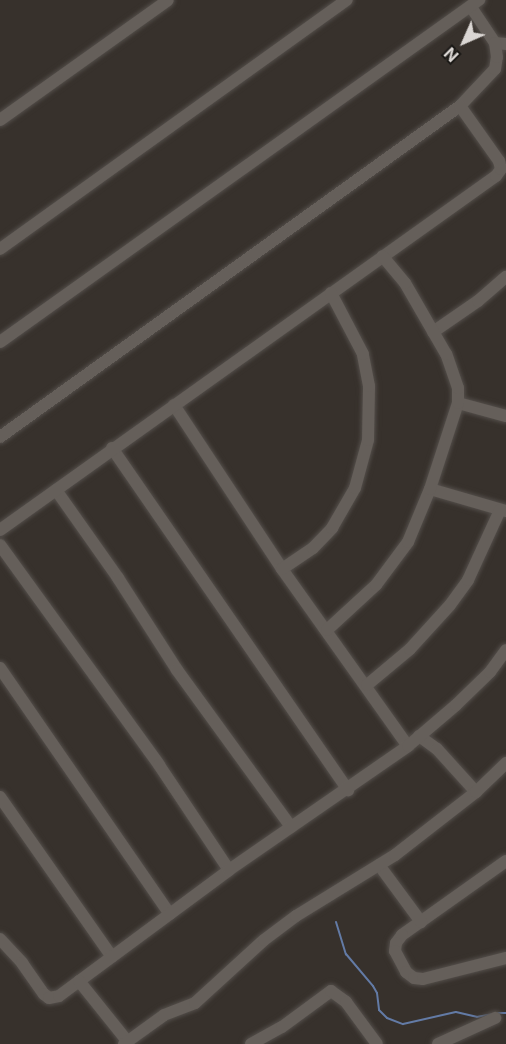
<!DOCTYPE html>
<style>
body{margin:0}
#map{position:relative;width:506px;height:1044px;overflow:hidden;background:#37312c;font-family:Inter,sans-serif}
div>[style]{position:absolute}
[style*='--x']{left:calc(var(--x)*1px);top:calc(var(--y)*1px);width:calc(var(--w)*1px);rotate:calc(var(--a)*1deg)}
.stream>*{height:2px;margin:-1px;padding:0 1px;transform-origin:1px;border-radius:1px;background:#637ba6}
.roads{filter:drop-shadow(0 0 2px #534e4a) drop-shadow(0 0 2px #534e4a)}
.minor>*{height:12px;margin:-6px;padding:0 6px;transform-origin:6px;border-radius:6px;background:#655f5a}
span{translate:-50% -50%;white-space:nowrap;text-align:center;line-height:1.15;-webkit-text-stroke:5px #1c1a17;paint-order:stroke}
.north{position:absolute;left:434px;top:12px;width:60px;height:60px;-webkit-text-stroke:4px #1c1a17;paint-order:stroke;rotate:225deg;font-size:16px;font-weight:700;line-height:24px;text-align:center;color:#dad6d3}
.north::after{content:'';display:block;margin:auto;width:21px;height:27px;background:#dad6d3;clip-path:polygon(50% 0,100% 100%,50% 72%,0 100%)}
</style>
<div id="map">
<div class="stream">
<i style="--x:336;--y:922;--w:34;--a:73"></i>
<i style="--x:346;--y:954;--w:42;--a:49.8"></i>
<i style="--x:373;--y:986;--w:8;--a:60"></i>
<i style="--x:377;--y:993;--w:17;--a:83"></i>
<i style="--x:379;--y:1010;--w:11;--a:45"></i>
<i style="--x:387;--y:1018;--w:17;--a:21"></i>
<i style="--x:403;--y:1024;--w:54;--a:-12.8"></i>
<i style="--x:456;--y:1012;--w:22;--a:13"></i>
<i style="--x:477;--y:1017;--w:15;--a:-11"></i>
<i style="--x:498;--y:1013;--w:8;--a:0"></i>
</div>
<div class="roads">
<div class="minor">
<i style="--x:471;--y:7;--w:43;--a:56.3"></i>
<i style="--x:495;--y:43;--w:11;--a:5"></i>
<i style="--x:0;--y:120;--w:206;--a:-35.5"></i>
<i style="--x:0;--y:249;--w:427;--a:-35.7"></i>
<i style="--x:433;--y:332;--w:55;--a:-34.6"></i>
<i style="--x:478;--y:301;--w:37;--a:-41"></i>
<i style="--x:0;--y:342;--w:589;--a:-35.53"></i>
<i style="--x:458;--y:403;--w:50;--a:15.2"></i>
<i style="--x:174;--y:405;--w:196;--a:56.6"></i>
<i style="--x:282;--y:569;--w:217;--a:54.6"></i>
<i style="--x:0;--y:437;--w:567;--a:-35.74"></i>
<i style="--x:460;--y:106;--w:51;--a:-46.6"></i>
<i style="--x:495;--y:69;--w:12;--a:-81"></i>
<i style="--x:497;--y:57;--w:14;--a:-98"></i>
<i style="--x:112;--y:448;--w:416;--a:55.4"></i>
<i style="--x:430;--y:489;--w:79;--a:16.1"></i>
<i style="--x:56;--y:490;--w:108;--a:54.8"></i>
<i style="--x:118;--y:578;--w:109;--a:57.3"></i>
<i style="--x:177;--y:670;--w:194;--a:54"></i>
<i style="--x:0;--y:530;--w:609;--a:-35.52"></i>
<i style="--x:496;--y:176;--w:9;--a:-54"></i>
<i style="--x:501;--y:169;--w:8;--a:-104"></i>
<i style="--x:499;--y:161;--w:67;--a:-125.3"></i>
<i style="--x:0;--y:545;--w:271;--a:54.1"></i>
<i style="--x:159;--y:765;--w:126;--a:56.3"></i>
<i style="--x:282;--y:569;--w:37;--a:-34"></i>
<i style="--x:313;--y:548;--w:28;--a:-46"></i>
<i style="--x:332;--y:528;--w:46;--a:-60.1"></i>
<i style="--x:355;--y:488;--w:50;--a:-74.8"></i>
<i style="--x:368;--y:440;--w:54;--a:-88.9"></i>
<i style="--x:369;--y:386;--w:33;--a:-101"></i>
<i style="--x:363;--y:354;--w:69;--a:-117.7"></i>
<i style="--x:327;--y:630;--w:67;--a:-42.6"></i>
<i style="--x:376;--y:585;--w:54;--a:-53.3"></i>
<i style="--x:408;--y:542;--w:57;--a:-67.5"></i>
<i style="--x:430;--y:489;--w:90;--a:-72"></i>
<i style="--x:458;--y:403;--w:15;--a:-90"></i>
<i style="--x:458;--y:388;--w:36;--a:-109"></i>
<i style="--x:446;--y:354;--w:82;--a:-120"></i>
<i style="--x:405;--y:283;--w:35;--a:-130"></i>
<i style="--x:0;--y:668;--w:299;--a:55.4"></i>
<i style="--x:367;--y:685;--w:56;--a:-39.9"></i>
<i style="--x:410;--y:649;--w:59;--a:-47.7"></i>
<i style="--x:450;--y:605;--w:31;--a:-54"></i>
<i style="--x:468;--y:580;--w:77;--a:-65.4"></i>
<i style="--x:419;--y:736;--w:22;--a:36"></i>
<i style="--x:437;--y:749;--w:58;--a:47.8"></i>
<i style="--x:0;--y:797;--w:195;--a:55"></i>
<i style="--x:506;--y:861;--w:128;--a:144.6"></i>
<i style="--x:402;--y:935;--w:10;--a:127"></i>
<i style="--x:396;--y:943;--w:8;--a:97"></i>
<i style="--x:395;--y:951;--w:24;--a:62"></i>
<i style="--x:406;--y:972;--w:10;--a:37"></i>
<i style="--x:414;--y:978;--w:9;--a:6"></i>
<i style="--x:423;--y:979;--w:86;--a:-14.2"></i>
<i style="--x:379;--y:865;--w:71;--a:53.6"></i>
<i style="--x:0;--y:939;--w:33;--a:47"></i>
<i style="--x:22;--y:963;--w:38;--a:55"></i>
<i style="--x:44;--y:994;--w:6;--a:39"></i>
<i style="--x:49;--y:998;--w:10;--a:-11"></i>
<i style="--x:59;--y:996;--w:212;--a:-36.5"></i>
<i style="--x:229;--y:870;--w:218;--a:-34.7"></i>
<i style="--x:408;--y:746;--w:63;--a:-40.5"></i>
<i style="--x:456;--y:705;--w:47;--a:-44.1"></i>
<i style="--x:490;--y:672;--w:27;--a:-54"></i>
<i style="--x:79;--y:981;--w:77;--a:51.3"></i>
<i style="--x:124;--y:1044;--w:49;--a:-35.9"></i>
<i style="--x:164;--y:1015;--w:33;--a:-21"></i>
<i style="--x:195;--y:1003;--w:93;--a:-42.4"></i>
<i style="--x:264;--y:940;--w:40;--a:-37"></i>
<i style="--x:296;--y:916;--w:116;--a:-31.6"></i>
<i style="--x:395;--y:855;--w:103;--a:-37.9"></i>
<i style="--x:476;--y:792;--w:42;--a:-44"></i>
<i style="--x:251;--y:1044;--w:35;--a:-29"></i>
<i style="--x:282;--y:1027;--w:61;--a:-36.3"></i>
<i style="--x:331;--y:991;--w:19;--a:36"></i>
<i style="--x:346;--y:1002;--w:52;--a:53.6"></i>
<i style="--x:438;--y:1044;--w:63;--a:-24.5"></i>
</div>
</div>
<div class="north">N</div>
</div>
